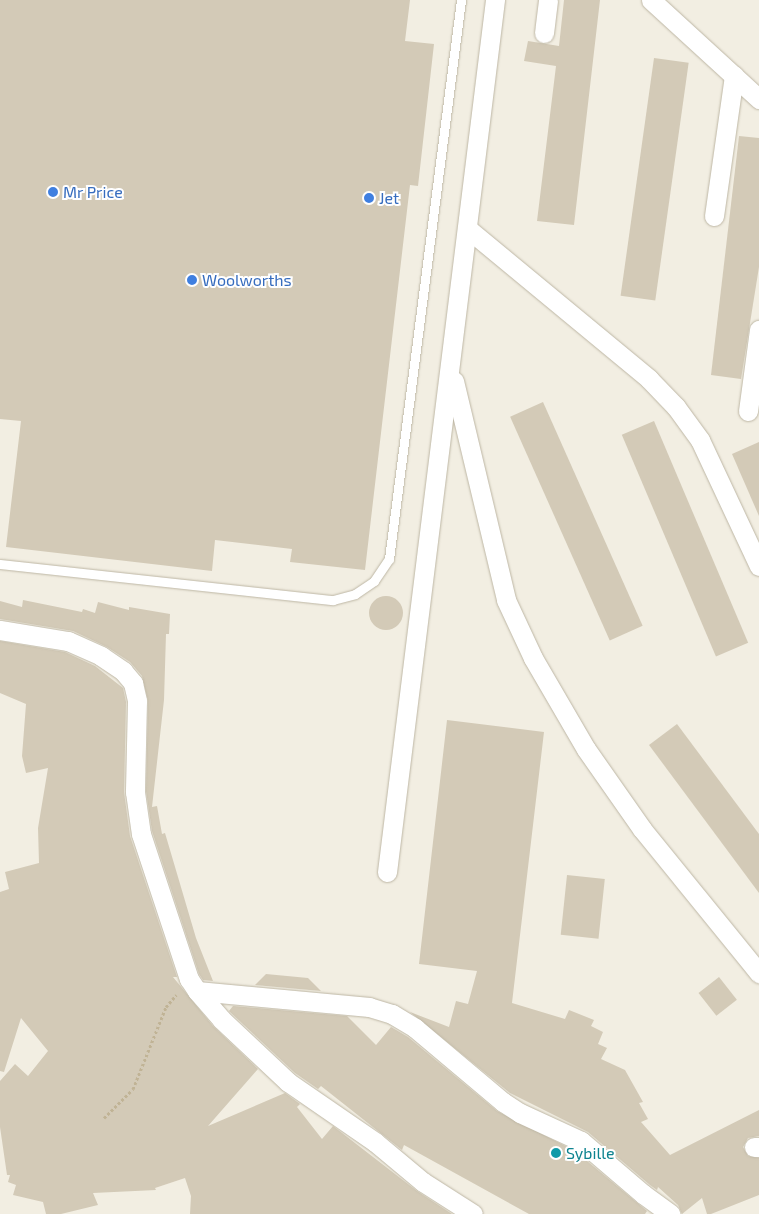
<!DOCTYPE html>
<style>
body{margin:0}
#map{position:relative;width:759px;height:1214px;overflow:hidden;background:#f2eee2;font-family:"Exo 2",sans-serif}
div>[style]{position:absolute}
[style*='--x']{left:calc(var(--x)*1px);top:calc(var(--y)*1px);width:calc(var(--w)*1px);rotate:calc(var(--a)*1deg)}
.building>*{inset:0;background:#d3cab7;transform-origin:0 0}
.round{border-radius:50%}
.path>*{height:3px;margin-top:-1.5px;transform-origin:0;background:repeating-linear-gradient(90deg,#c0b395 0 2.5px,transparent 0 5px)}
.roads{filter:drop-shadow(0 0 1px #bdb6a4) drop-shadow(0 0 1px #bdb6a4)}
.service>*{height:9px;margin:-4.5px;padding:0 4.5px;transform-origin:4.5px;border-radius:4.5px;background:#fff}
.minor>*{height:19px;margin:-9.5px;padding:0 9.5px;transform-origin:9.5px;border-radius:9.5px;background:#fff}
.dots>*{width:14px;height:14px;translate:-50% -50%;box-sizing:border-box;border:2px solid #fff;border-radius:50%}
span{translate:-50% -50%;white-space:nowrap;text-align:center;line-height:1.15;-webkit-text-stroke:4px #fff;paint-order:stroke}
.shop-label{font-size:16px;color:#366cbe}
.left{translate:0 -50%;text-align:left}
.culture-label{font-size:16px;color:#0d838f}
</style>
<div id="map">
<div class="building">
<i style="clip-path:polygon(0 0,410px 0,405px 41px,434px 44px,418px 186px,410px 185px,365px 570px,290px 562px,292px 549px,215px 540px,212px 571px,6px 547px,21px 421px,0 419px)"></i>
<i style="clip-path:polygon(564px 0,600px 0,574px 225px,537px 221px,556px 66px,524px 61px,528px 41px,559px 46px)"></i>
<i style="left:654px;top:58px;width:35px;height:240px;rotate:8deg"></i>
<i style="clip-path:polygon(739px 136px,759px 138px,759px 267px,741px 379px,711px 375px)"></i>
<i style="left:543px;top:402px;width:245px;height:36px;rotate:66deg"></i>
<i style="left:654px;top:421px;width:241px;height:35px;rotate:67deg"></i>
<i style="clip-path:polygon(759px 442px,759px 516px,732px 454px)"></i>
<i class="round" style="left:369px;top:596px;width:34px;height:34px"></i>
<i style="clip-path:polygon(23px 600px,82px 612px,83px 609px,95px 613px,98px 602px,129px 610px,129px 607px,170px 614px,169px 634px,166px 634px,164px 700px,152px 807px,157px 806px,162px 834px,165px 833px,196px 938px,213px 981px,203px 980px,199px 974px,152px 831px,146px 791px,148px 701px,142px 676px,130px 662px,107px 647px,73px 631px,0 619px,0 601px,22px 607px)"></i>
<i style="clip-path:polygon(0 641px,65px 652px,95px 666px,123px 688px,126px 702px,124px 792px,130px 836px,177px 977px,173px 977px,213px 1026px,258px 1069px,208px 1126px,285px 1093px,300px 1104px,297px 1107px,322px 1139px,333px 1126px,417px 1191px,452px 1214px,190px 1214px,191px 1196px,185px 1178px,155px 1188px,156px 1190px,93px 1193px,98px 1205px,61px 1214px,46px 1214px,43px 1202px,13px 1195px,16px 1185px,8px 1182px,10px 1175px,7px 1175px,0 1127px,0 1081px,15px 1064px,28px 1076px,48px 1051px,21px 1018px,4px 1072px,0 1071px,0 892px,9px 889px,5px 872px,39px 863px,38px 828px,48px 768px,26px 773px,22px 756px,26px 704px,0 693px)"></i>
<i style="clip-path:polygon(447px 720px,544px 732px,512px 1003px,565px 1019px,569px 1010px,594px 1020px,591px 1026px,603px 1032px,598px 1044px,607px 1048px,601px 1059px,625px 1070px,643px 1102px,639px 1103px,648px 1119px,641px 1122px,670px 1155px,759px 1110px,759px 1136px,748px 1138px,743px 1147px,748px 1156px,759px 1158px,759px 1195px,711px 1214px,707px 1214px,702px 1198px,682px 1214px,678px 1205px,658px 1187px,657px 1190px,650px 1185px,588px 1132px,510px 1093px,410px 1012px,449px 1027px,456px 1001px,468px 1004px,477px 971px,419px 964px)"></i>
<i style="clip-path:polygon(677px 724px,759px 834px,759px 893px,649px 745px)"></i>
<i style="left:567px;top:875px;width:38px;height:60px;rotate:6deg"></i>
<i style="clip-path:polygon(266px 974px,308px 978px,321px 991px,255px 985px)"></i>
<i style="left:719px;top:977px;width:29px;height:26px;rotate:52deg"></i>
<i style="clip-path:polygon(233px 1006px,347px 1016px,376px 1045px,391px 1027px,408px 1037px,497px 1111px,575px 1151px,647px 1211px,645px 1214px,529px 1214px,404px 1145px,402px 1150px,321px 1086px,318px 1089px,295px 1073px,229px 1011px)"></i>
</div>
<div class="path">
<i style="--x:104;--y:1118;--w:41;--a:-45"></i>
<i style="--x:133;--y:1089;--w:88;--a:-68.1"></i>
<i style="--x:166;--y:1007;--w:16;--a:-50"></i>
</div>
<div class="roads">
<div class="service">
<i style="--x:0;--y:564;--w:335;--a:6.2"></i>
<i style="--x:333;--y:600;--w:23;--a:-15"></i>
<i style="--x:355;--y:594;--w:23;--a:-34"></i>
<i style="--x:374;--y:581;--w:27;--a:-56"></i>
<i style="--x:389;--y:559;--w:564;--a:-82.66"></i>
</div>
<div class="minor">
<i style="--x:651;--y:0;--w:147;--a:42.5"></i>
<i style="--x:544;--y:33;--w:33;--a:-83"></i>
<i style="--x:714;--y:216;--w:142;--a:-81.9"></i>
<i style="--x:468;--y:229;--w:235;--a:39.6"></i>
<i style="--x:649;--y:379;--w:39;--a:46"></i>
<i style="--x:676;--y:407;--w:41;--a:54"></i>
<i style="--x:700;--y:440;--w:139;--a:64.9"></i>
<i style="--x:454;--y:381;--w:225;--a:76.6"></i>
<i style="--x:506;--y:600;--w:64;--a:65"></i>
<i style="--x:533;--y:658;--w:105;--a:59.8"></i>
<i style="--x:586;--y:749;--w:98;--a:55"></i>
<i style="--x:642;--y:829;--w:186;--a:50.9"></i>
<i style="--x:748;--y:411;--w:82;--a:-82.3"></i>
<i style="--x:0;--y:630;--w:69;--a:9.2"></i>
<i style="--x:68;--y:641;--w:36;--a:24"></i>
<i style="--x:101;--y:656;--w:27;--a:34"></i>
<i style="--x:123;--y:671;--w:16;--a:50"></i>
<i style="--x:133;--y:683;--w:18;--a:77"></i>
<i style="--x:137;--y:701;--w:91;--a:91.3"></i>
<i style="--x:135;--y:792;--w:42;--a:81.9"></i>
<i style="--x:141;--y:834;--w:153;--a:71.7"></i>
<i style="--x:189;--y:979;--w:14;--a:56"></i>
<i style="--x:197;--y:991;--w:37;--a:49"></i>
<i style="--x:221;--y:1019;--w:92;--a:43.2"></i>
<i style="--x:288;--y:1082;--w:106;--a:34.6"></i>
<i style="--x:375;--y:1142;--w:62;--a:39.8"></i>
<i style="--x:423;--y:1182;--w:59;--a:32.6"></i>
<i style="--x:387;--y:872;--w:879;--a:-82.94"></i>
<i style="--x:197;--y:991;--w:173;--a:5.3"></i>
<i style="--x:369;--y:1007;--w:24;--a:17"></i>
<i style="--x:392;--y:1014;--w:27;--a:31"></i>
<i style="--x:415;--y:1028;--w:115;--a:40.1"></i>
<i style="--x:503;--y:1102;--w:20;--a:33"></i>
<i style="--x:520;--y:1113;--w:67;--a:24.7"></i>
<i style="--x:581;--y:1141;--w:82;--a:40.5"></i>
<i style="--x:643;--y:1194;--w:34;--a:36"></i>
<i style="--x:754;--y:1147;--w:5;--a:0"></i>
</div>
</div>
<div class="dots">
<i style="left:53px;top:192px;background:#3f7fe0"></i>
<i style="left:369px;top:198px;background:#3f7fe0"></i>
<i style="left:192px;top:280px;background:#3f7fe0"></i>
<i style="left:556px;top:1153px;background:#0f9aa8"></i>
</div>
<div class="shop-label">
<span class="left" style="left:63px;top:192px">Mr Price</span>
<span class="left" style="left:379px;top:198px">Jet</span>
<span class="left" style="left:202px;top:280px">Woolworths</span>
</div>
<div class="culture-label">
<span class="left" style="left:566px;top:1153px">Sybille</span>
</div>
</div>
